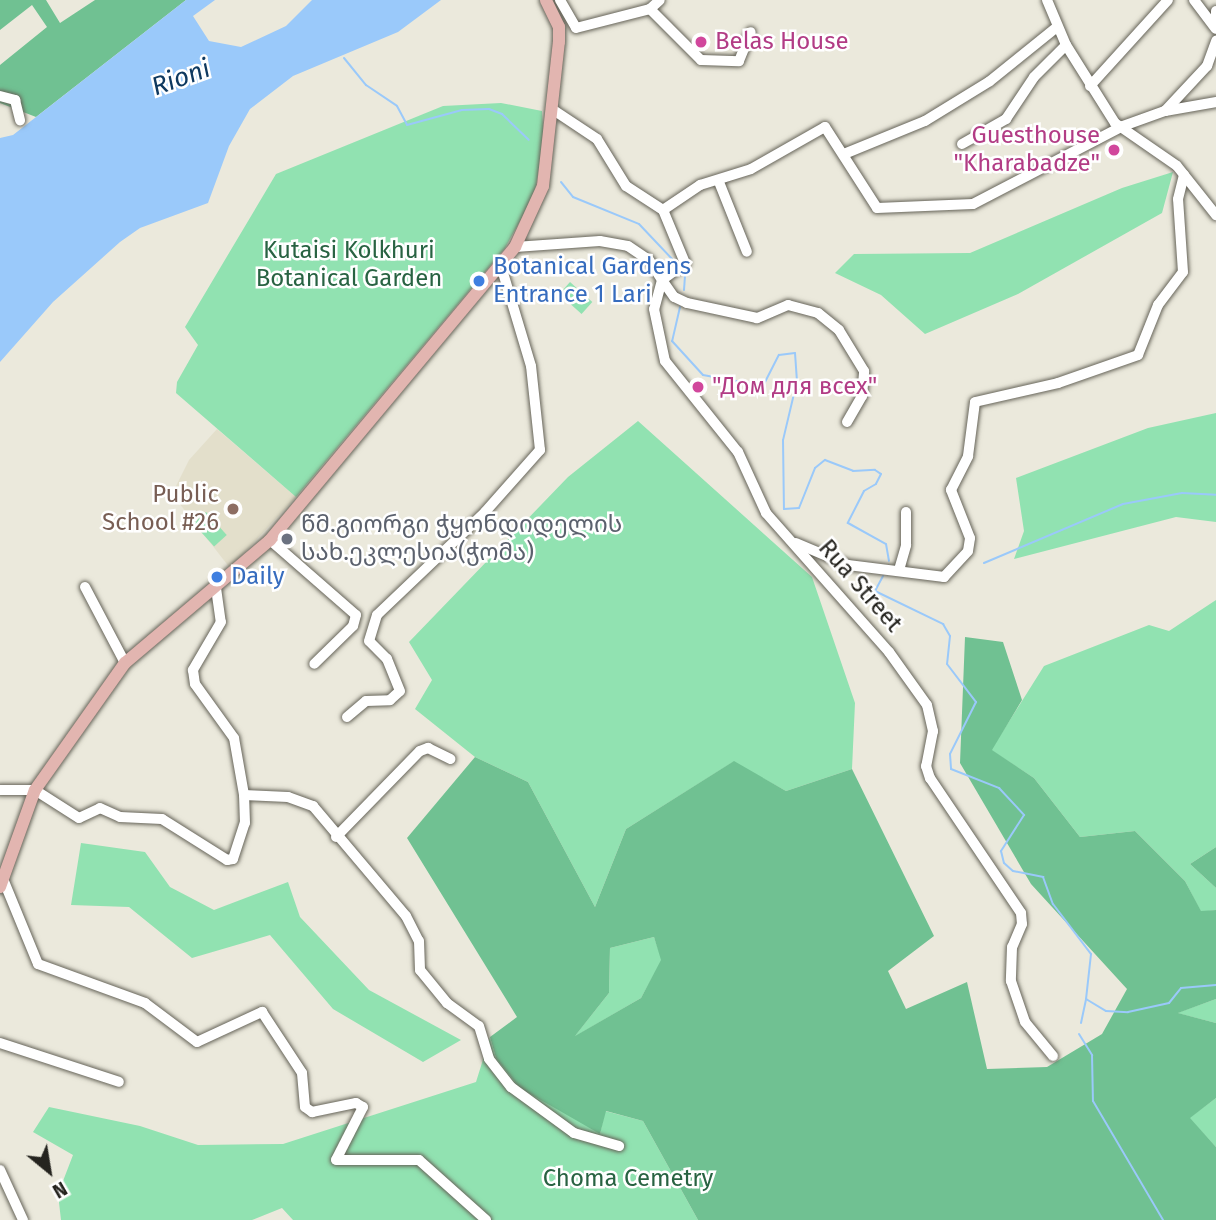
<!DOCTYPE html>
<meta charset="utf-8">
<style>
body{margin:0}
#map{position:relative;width:1216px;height:1220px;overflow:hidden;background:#ebe9dc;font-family:"Fira Sans","Noto Sans Georgian",sans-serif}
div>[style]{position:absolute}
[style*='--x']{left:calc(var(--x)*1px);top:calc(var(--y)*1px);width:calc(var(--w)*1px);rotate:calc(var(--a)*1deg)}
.built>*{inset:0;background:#e3dfcb}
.green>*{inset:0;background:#91e2b1;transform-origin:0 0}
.forest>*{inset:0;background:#70c192}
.water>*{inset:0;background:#9ac9fa}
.stream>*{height:2px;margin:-1px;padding:0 1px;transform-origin:1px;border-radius:1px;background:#9ac9fa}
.roads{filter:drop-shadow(0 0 2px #666459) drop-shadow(0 0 2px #666459)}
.minor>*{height:10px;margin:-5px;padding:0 5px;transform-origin:5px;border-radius:5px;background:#fff}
.major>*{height:12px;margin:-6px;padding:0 6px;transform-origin:6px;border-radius:6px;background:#e2b5b0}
.dots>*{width:19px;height:19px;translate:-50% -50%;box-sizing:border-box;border:4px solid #fff;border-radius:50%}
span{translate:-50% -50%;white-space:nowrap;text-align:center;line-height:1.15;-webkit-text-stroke:5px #fff;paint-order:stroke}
.hotel-label{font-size:24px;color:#b23c85}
.left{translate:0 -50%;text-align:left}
.right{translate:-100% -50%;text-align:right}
.park-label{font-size:24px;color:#286342}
.shop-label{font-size:24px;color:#366cbe}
.education-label{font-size:24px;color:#785e54}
.worship-label{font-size:24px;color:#5b616d}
.street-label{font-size:24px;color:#25241f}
.water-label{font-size:26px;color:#0e3960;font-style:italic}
.north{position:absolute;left:14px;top:1136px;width:70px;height:70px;-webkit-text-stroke:5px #fff;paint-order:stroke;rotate:150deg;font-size:19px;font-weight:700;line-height:28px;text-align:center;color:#25241f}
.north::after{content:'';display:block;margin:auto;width:24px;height:32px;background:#25241f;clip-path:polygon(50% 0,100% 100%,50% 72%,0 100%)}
</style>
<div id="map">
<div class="built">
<i style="clip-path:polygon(217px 429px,296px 497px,230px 568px,172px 494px,189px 460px)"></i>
</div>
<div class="green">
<i style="clip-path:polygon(501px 103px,542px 111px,544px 140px,534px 196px,505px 248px,296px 497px,176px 393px,177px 382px,198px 345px,185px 327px,276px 174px,443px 106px)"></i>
<i style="clip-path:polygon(1173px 172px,1162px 213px,1018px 294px,925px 334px,881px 295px,835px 273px,854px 254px,970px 253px,1122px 188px)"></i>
<i style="left:570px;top:282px;width:30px;height:16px;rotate:42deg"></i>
<i style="clip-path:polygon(1216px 413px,1216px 522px,1176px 517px,1014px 559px,1024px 531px,1016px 478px,1148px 428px)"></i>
<i style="clip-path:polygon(638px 421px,812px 577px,855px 703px,852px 769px,786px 791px,733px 762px,626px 829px,595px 907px,528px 782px,475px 757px,415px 709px,432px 680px,409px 642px,568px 477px)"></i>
<i style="left:206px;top:512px;width:31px;height:17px;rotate:48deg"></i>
<i style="clip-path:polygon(1216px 600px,1216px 847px,1190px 864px,1216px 888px,1216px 910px,1201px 912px,1185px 881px,1135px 831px,1080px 837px,1034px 778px,991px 750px,1044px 666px,1149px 625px,1169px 631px)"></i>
<i style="clip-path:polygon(81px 843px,145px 852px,170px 887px,214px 910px,288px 882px,300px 917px,369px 990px,461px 1040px,423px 1062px,333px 1009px,270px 935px,192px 958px,129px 907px,71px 905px)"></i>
<i style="clip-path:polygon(654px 937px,662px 960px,641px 998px,574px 1037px,609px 993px,610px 948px)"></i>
<i style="clip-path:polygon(1216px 999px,1216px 1023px,1177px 1013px)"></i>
<i style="clip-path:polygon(490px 1037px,496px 1058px,600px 1134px,605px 1111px,643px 1121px,698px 1220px,293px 1220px,282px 1208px,252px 1220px,61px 1220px,58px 1194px,73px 1155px,33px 1132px,49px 1107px,140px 1126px,198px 1145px,283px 1144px,476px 1082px)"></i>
<i style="clip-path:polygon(1216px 1098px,1216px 1147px,1189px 1118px)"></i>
</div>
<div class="forest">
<i style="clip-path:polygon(0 0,46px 0,60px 23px,95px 0,186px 0,36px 117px,0 103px,0 65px,47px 27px,32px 5px,0 30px)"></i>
<i style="clip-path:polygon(evenodd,965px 637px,1003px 642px,1022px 700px,992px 750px,1034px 778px,1080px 837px,1135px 831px,1185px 881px,1201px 911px,1216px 910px,1216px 999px,1178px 1013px,1216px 1023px,1216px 1098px,1190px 1118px,1216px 1147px,1216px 1220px,698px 1220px,643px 1121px,606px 1111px,600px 1134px,520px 1088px,496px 1058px,490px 1037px,517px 1017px,407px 838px,475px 757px,528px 782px,595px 907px,626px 829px,734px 761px,786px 791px,852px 769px,934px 936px,888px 971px,906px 1009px,967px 982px,987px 1069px,1047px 1067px,1102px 1034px,1127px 989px,1031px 884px,960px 763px,965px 637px,654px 937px,661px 960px,641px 998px,575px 1036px,609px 993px,610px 948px,654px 937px)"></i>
<i style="clip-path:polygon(1216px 847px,1216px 888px,1190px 864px)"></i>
</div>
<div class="water">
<i style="clip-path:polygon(186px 0,215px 0,193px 16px,209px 41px,241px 47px,286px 26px,312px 0,441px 0,398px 32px,293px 76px,250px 109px,229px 146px,208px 203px,140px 228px,120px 242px,53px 302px,0 362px,0 138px,13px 135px)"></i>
</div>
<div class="stream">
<i style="--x:344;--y:58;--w:35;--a:51"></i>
<i style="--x:366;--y:85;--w:37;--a:34"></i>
<i style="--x:397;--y:106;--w:21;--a:62"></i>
<i style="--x:407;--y:125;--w:57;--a:-15.3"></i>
<i style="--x:462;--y:110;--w:27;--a:-2"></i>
<i style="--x:489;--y:109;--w:14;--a:21"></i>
<i style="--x:502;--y:114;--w:37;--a:44"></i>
<i style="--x:561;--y:182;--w:19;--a:51"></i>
<i style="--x:573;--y:197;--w:71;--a:22.2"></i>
<i style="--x:639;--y:224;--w:51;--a:46.6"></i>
<i style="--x:684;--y:290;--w:15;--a:-86"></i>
<i style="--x:680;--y:307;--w:35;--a:103"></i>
<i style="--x:672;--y:341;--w:46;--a:47.6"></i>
<i style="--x:703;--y:375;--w:61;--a:10.4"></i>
<i style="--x:763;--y:386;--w:35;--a:-63"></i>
<i style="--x:779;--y:355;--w:16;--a:-7"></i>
<i style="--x:795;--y:353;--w:28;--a:86"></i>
<i style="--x:797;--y:381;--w:61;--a:103.3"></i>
<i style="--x:783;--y:440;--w:69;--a:89.2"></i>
<i style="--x:784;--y:509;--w:15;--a:-4"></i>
<i style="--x:799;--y:508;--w:43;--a:-68.2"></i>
<i style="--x:815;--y:468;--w:13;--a:-39"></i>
<i style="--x:825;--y:460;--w:30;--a:21"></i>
<i style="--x:853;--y:471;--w:22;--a:-3"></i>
<i style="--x:875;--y:470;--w:7;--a:34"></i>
<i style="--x:881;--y:474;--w:11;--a:117"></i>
<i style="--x:876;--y:484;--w:14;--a:150"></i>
<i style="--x:864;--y:491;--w:36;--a:117"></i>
<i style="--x:848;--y:523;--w:43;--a:28.9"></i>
<i style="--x:886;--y:544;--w:17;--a:80"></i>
<i style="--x:984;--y:563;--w:151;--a:-23"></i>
<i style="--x:1123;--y:504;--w:60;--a:-10.6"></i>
<i style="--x:1182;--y:493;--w:34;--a:3"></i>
<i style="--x:883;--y:576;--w:17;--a:118"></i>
<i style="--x:875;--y:591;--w:76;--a:25.9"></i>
<i style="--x:943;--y:624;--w:14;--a:60"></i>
<i style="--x:950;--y:636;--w:28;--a:96"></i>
<i style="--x:947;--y:664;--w:48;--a:52.7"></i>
<i style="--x:976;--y:702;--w:58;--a:116.6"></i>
<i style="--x:950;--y:754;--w:15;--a:86"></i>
<i style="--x:951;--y:769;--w:52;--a:21.6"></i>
<i style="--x:999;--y:788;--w:37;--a:47"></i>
<i style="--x:1024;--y:815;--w:43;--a:122.6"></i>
<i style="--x:1001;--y:851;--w:12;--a:76"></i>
<i style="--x:1004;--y:863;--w:12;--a:42"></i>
<i style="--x:1013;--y:871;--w:31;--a:11"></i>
<i style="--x:1043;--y:877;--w:29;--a:70"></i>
<i style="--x:1053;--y:904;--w:63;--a:52.8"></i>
<i style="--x:1091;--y:954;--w:45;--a:96.3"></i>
<i style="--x:1086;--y:999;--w:23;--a:31"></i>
<i style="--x:1106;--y:1011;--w:22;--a:3"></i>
<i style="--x:1128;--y:1012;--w:42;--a:-12.4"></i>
<i style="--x:1169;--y:1003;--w:19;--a:-51"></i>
<i style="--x:1181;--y:988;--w:35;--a:-5"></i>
<i style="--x:1081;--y:1023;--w:25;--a:-78"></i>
<i style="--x:1079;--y:1034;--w:25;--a:58"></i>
<i style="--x:1092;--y:1055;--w:46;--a:88.8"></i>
<i style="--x:1093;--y:1101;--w:138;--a:59.5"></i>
</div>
<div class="roads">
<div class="minor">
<i style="--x:560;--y:0;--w:32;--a:60"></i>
<i style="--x:576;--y:28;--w:76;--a:-14.4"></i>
<i style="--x:650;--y:9;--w:13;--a:-42"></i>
<i style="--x:1047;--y:0;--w:49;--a:67.1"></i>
<i style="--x:1066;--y:45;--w:92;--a:57.9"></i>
<i style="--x:1115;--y:123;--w:75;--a:34.7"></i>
<i style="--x:1177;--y:166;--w:63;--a:51.5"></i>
<i style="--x:1194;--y:0;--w:36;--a:53"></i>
<i style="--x:650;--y:9;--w:72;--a:45"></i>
<i style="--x:701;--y:60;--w:38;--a:2"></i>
<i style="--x:739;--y:61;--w:31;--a:-68"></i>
<i style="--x:1216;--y:11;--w:12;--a:90"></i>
<i style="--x:1090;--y:86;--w:116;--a:-47.8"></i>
<i style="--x:0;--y:96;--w:16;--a:15"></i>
<i style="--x:15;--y:100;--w:21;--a:76"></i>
<i style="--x:1165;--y:111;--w:52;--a:-10"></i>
<i style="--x:962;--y:144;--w:51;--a:-29.6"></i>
<i style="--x:1006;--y:119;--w:50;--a:-56.3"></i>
<i style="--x:1034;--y:77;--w:45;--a:-45"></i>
<i style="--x:844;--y:154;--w:87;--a:-22.2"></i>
<i style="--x:925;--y:121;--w:76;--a:-31.6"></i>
<i style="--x:990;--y:81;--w:86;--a:-38.9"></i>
<i style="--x:719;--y:182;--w:75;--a:68.2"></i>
<i style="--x:663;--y:210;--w:45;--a:-34"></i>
<i style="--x:700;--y:185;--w:53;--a:-17.4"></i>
<i style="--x:751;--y:169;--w:85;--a:-29.6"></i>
<i style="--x:825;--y:127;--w:96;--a:57.3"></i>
<i style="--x:877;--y:208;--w:96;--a:-2.4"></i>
<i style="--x:973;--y:204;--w:169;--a:-27.5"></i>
<i style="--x:1123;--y:126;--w:45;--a:-19.7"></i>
<i style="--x:1165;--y:111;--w:62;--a:-47"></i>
<i style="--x:1207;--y:66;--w:27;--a:-70"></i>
<i style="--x:515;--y:247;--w:85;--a:-4"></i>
<i style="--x:600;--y:241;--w:28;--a:10"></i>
<i style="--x:628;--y:246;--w:25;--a:34"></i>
<i style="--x:649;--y:260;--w:24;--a:57"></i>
<i style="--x:662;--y:280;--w:29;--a:-36"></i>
<i style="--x:685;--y:263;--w:57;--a:-112.5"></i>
<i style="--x:663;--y:210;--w:44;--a:-147"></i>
<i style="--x:626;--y:186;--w:55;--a:-121.7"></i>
<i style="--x:597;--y:139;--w:54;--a:-146.3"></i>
<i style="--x:847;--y:422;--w:30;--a:-60"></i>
<i style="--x:862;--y:396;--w:25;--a:-85"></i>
<i style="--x:864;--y:371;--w:48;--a:-121.4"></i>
<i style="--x:839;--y:330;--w:27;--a:-141"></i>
<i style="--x:818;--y:313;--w:31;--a:-165"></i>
<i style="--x:788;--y:305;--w:34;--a:157"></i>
<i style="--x:757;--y:318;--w:72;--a:-167.9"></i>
<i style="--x:687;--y:303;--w:14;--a:-155"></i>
<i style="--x:674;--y:297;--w:21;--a:-125"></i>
<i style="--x:662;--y:280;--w:30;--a:105"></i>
<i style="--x:654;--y:309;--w:53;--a:78.1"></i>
<i style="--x:665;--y:361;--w:117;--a:51.3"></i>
<i style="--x:738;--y:452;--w:67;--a:65.3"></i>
<i style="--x:766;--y:513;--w:186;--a:48.5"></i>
<i style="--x:889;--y:652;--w:65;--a:54.4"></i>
<i style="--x:927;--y:705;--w:27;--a:77"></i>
<i style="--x:933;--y:731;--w:36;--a:101"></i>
<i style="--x:926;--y:766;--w:13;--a:72"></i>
<i style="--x:930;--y:778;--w:163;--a:56"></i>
<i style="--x:1021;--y:913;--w:11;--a:85"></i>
<i style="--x:1022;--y:924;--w:25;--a:113"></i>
<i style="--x:1012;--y:947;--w:34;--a:92"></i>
<i style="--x:1011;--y:981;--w:43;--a:71.1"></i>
<i style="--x:1025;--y:1022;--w:44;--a:50.5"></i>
<i style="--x:270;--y:540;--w:114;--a:41.1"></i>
<i style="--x:356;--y:615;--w:11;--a:105"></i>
<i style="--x:353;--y:626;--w:54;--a:135.7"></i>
<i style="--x:796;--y:543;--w:56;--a:22.9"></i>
<i style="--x:848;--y:565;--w:97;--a:7.1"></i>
<i style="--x:944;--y:577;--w:35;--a:-47"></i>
<i style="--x:968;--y:551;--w:13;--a:-81"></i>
<i style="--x:970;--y:538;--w:52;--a:-111.6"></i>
<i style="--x:951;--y:490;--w:38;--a:-63"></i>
<i style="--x:968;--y:456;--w:54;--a:-82.6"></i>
<i style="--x:975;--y:402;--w:85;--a:-12.9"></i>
<i style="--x:1058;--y:383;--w:85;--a:-19.3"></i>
<i style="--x:1138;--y:355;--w:54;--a:-68.2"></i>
<i style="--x:1158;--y:305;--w:41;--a:-52.9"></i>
<i style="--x:1183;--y:272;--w:73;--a:-93.9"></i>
<i style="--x:1178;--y:199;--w:25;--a:-76"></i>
<i style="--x:899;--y:570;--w:26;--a:-74"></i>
<i style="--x:906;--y:545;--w:33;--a:-90"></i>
<i style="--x:85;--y:587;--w:86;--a:62.2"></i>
<i style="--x:216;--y:588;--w:34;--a:82"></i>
<i style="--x:221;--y:622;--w:56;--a:120.3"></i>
<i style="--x:193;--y:670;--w:14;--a:82"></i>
<i style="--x:195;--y:684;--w:67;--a:54.2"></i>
<i style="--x:234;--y:738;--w:58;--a:80"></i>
<i style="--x:244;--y:795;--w:44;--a:2.6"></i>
<i style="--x:288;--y:797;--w:27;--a:20"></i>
<i style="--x:313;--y:806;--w:144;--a:49.8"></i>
<i style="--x:406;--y:916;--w:28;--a:63"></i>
<i style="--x:419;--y:941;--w:29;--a:88"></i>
<i style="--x:420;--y:970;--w:43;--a:50.7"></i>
<i style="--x:447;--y:1003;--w:39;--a:36"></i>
<i style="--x:479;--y:1026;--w:34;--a:73"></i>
<i style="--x:489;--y:1059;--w:36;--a:52"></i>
<i style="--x:511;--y:1087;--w:78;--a:36.1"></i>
<i style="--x:574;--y:1133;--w:47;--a:16.1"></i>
<i style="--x:347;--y:717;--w:25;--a:-40"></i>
<i style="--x:366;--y:701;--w:24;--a:-2"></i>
<i style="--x:390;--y:700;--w:13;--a:-42"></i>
<i style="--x:400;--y:691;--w:35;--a:-112"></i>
<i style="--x:387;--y:659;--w:25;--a:-135"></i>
<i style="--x:369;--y:641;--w:27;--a:-73"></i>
<i style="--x:377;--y:615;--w:149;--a:-43.6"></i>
<i style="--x:485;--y:512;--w:83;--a:-48.4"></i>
<i style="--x:540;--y:450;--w:84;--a:-96.1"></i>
<i style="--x:531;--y:366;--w:104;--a:-106.7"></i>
<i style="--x:0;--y:790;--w:35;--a:0"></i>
<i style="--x:35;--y:790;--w:52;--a:32.5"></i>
<i style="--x:79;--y:818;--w:23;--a:-25"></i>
<i style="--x:100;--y:808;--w:22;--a:24"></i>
<i style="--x:120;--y:817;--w:42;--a:2.7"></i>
<i style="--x:162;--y:819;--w:77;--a:32.2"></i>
<i style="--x:227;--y:860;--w:6;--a:-9"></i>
<i style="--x:233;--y:859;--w:38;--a:-72"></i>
<i style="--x:245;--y:823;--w:28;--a:-92"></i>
<i style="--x:336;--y:837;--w:120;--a:-45.7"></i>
<i style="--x:420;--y:751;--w:9;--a:-21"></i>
<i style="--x:428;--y:748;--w:25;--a:26"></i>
<i style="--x:3;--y:879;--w:92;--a:67.6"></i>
<i style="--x:38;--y:964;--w:114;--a:20"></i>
<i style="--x:145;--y:1003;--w:65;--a:36.9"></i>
<i style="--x:197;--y:1042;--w:72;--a:-24.8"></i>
<i style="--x:262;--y:1012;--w:73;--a:56.7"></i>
<i style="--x:302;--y:1073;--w:34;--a:85"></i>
<i style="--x:305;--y:1107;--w:9;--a:36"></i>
<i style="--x:312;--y:1112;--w:45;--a:-11.6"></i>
<i style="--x:356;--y:1103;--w:8;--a:30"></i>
<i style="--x:363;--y:1107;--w:59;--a:117"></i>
<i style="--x:336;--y:1160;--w:83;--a:0"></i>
<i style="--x:419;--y:1160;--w:90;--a:41.8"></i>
<i style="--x:0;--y:1043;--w:125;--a:18.1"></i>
<i style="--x:0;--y:1170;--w:55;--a:65.3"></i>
</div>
<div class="major">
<i style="--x:0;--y:887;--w:103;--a:-70.2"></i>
<i style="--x:35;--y:790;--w:156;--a:-54.7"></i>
<i style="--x:125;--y:663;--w:190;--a:-40.3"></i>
<i style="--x:270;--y:540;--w:382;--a:-50.1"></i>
<i style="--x:515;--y:247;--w:67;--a:-65.3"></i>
<i style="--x:543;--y:186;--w:145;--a:-83.7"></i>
<i style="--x:559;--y:42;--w:15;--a:-90"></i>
<i style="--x:559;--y:27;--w:30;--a:-116"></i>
</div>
</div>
<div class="dots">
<i style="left:701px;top:42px;background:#d1479c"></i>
<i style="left:1114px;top:150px;background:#d1479c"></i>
<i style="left:479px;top:281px;background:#3f7fe0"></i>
<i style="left:698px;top:387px;background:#d1479c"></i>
<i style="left:233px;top:509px;background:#8d6e63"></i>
<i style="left:287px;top:539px;background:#6b7280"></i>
<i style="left:217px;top:577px;background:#3f7fe0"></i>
</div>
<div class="hotel-label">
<span class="left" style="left:715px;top:42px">Belas House</span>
<span class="right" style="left:1100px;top:150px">Guesthouse<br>"Kharabadze"</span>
<span class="left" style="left:712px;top:387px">"Дом для всех"</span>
</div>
<div class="park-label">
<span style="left:349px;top:265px">Kutaisi Kolkhuri<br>Botanical Garden</span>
<span style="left:628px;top:1179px">Choma Cemetry</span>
</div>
<div class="shop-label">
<span class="left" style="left:493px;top:281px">Botanical Gardens<br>Entrance 1 Lari</span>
<span class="left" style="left:231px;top:577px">Daily</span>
</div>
<div class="education-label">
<span class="right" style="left:219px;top:509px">Public<br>School #26</span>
</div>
<div class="worship-label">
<span class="left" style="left:301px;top:539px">წმ.გიორგი ჭყონდიდელის<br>სახ.ეკლესია(ჭომა)</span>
</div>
<div class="street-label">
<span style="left:860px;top:586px;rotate:49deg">Rua Street</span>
</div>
<div class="water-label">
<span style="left:181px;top:78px;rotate:-20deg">Rioni</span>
</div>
<div class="north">N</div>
</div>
